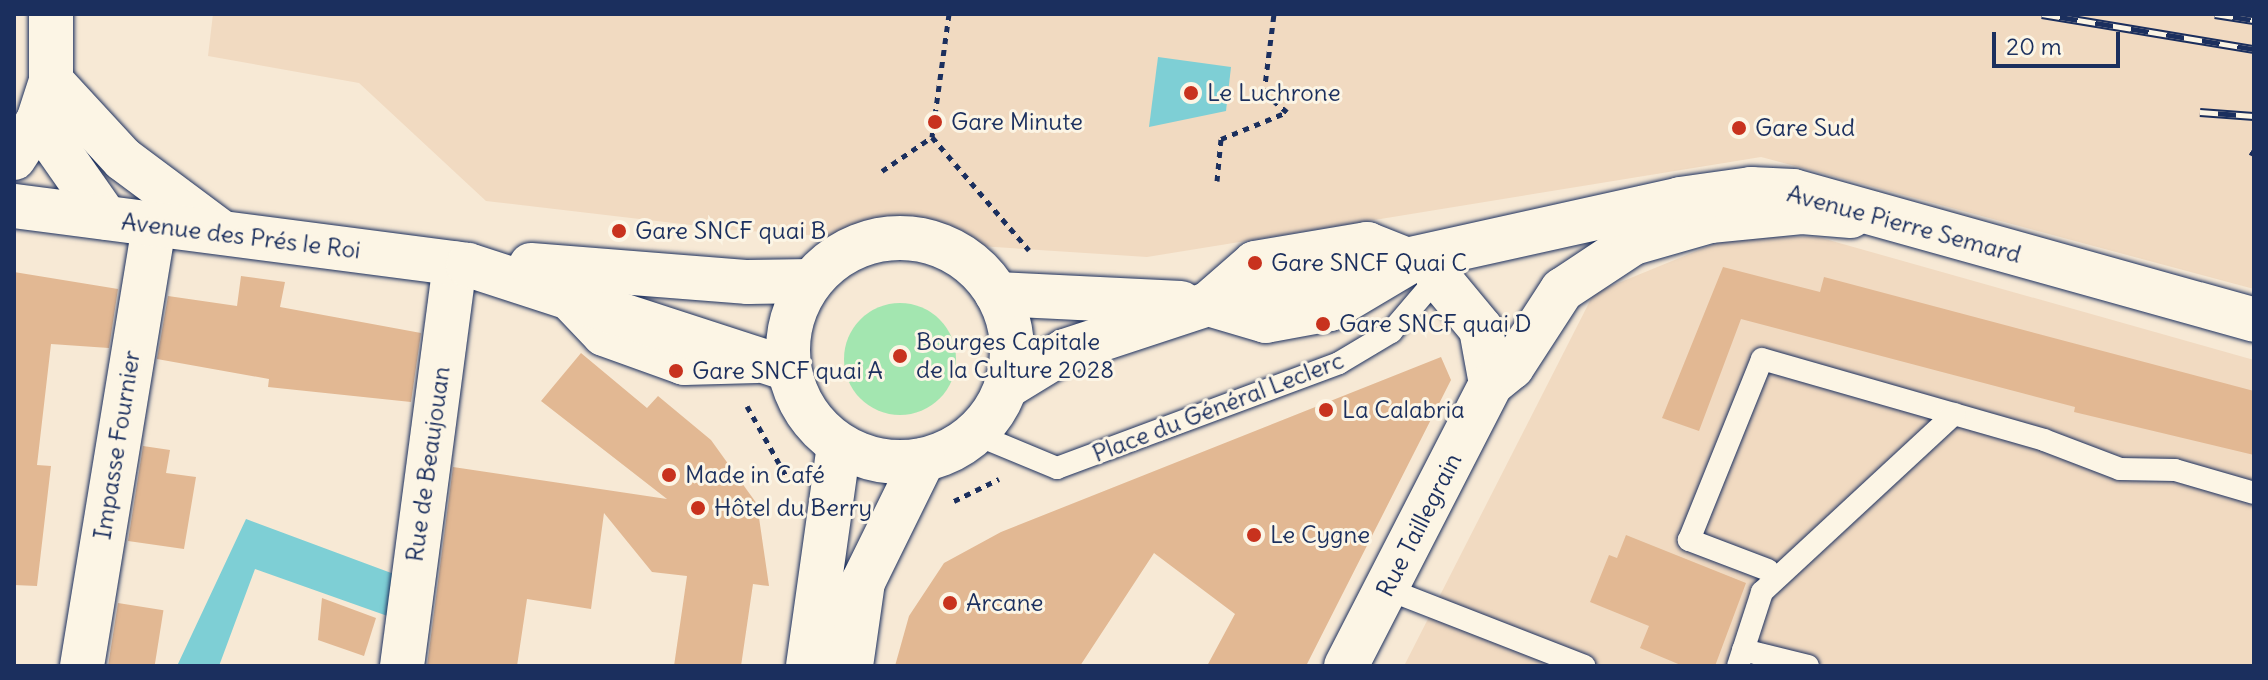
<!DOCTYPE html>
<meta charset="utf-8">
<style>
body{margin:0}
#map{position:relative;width:2268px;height:680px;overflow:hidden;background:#f7e9d5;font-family:Delius,sans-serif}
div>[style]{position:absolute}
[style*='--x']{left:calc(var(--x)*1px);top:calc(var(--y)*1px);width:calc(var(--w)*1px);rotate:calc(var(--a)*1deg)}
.built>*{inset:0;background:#f1dac1}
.green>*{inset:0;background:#a3e6b0}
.round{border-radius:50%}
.water>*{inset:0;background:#7ecfd5}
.building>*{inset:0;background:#e2b893;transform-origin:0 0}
.path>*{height:5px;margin-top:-2.5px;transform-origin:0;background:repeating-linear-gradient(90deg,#1b2f5e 0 6px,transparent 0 12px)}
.roads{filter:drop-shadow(0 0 2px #1b2f5e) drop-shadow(0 0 2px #1b2f5e)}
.lane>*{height:22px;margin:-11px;padding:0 11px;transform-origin:11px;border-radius:11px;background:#fcf5e5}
.street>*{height:44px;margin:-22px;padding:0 22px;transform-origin:22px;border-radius:22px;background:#fcf5e5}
.secondary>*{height:44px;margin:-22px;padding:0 22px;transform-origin:22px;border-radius:22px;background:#fcf5e5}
.secondary>.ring{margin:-22px;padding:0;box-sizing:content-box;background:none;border:44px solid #fcf5e5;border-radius:50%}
.rail>*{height:9px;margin-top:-4.5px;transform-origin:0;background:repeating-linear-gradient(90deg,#fcf5e5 0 18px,#1b2f5e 0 36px);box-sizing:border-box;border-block:2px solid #1b2f5e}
.dots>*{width:22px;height:22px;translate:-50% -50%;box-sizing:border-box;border:4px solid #fcf5e5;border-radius:50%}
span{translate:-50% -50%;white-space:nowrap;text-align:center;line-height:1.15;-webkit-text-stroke:6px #fcf5e5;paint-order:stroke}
.poi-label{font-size:24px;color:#1b2f5e}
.left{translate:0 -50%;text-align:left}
.street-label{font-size:24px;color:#1b2f5e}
.frame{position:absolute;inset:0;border:16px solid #1b2f5e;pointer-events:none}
.scale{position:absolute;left:1992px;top:32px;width:128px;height:36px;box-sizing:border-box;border:4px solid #1b2f5e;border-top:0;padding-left:10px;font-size:24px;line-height:28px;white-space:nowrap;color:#1b2f5e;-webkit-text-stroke:6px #fcf5e5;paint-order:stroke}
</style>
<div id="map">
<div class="built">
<i style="clip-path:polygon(213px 14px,2254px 14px,2254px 289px,1761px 157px,1147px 257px,733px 230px,486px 201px,359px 83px,208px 56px)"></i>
<i style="clip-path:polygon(1733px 236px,1818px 237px,2254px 360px,2254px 666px,1404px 666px,1594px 293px)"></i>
</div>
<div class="green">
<i class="round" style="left:844px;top:303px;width:112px;height:112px"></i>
</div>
<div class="water">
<i style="clip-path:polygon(1158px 57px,1231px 67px,1226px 111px,1149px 127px)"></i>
<i style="clip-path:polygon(246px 519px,402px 577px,396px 619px,255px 569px,219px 666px,177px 666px)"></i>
</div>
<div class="building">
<i style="clip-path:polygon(1723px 267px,1820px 292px,1824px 277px,2254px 391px,2254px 455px,2074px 412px,2075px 407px,1741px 319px,1699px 431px,1662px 418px)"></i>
<i style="clip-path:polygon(14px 272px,118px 289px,109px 348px,51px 344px,37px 465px,51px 466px,37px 586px,14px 585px)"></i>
<i style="clip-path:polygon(241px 276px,285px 282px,280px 307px,421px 333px,411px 402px,268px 387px,269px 379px,157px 359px,168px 296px,237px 306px)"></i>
<i style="clip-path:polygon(581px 353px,647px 408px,658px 396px,711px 440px,757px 504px,769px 586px,753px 584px,741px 666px,674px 666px,687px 576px,652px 572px,604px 513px,591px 609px,527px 599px,517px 666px,427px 666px,453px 467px,667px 499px,541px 401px)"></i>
<i style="clip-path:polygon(1441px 357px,1451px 380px,1306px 666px,1207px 666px,1235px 614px,1154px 553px,1080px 666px,895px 666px,909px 616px,944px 563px,1001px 532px)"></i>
<i style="clip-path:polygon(143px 446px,170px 450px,166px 473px,196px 477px,184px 549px,128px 541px)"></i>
<i style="clip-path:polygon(1626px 535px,1746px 583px,1715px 666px,1683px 666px,1640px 648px,1649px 626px,1590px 602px,1609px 555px,1617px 558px)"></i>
<i style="clip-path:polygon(322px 598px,376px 618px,364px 656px,318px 640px)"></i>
<i style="left:118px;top:603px;width:46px;height:64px;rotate:9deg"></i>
</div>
<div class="path">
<i style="--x:949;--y:14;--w:124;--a:97.9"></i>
<i style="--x:932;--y:137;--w:149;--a:49.4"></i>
<i style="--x:2250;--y:152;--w:4;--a:27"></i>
<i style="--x:882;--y:171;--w:60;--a:-34.2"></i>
<i style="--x:1217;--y:181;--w:42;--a:-84.6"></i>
<i style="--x:1221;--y:139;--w:71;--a:-22.2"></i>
<i style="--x:1287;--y:112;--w:30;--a:-140"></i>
<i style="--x:1264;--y:93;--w:80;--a:-82.8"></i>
<i style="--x:747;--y:406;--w:86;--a:60.8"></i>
<i style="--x:954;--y:501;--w:50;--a:-26.1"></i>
</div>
<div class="roads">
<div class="lane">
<i style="--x:975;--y:434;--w:89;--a:22.5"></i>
<i style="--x:1057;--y:468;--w:301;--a:-20.4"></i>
<i style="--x:1339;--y:363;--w:61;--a:-30.8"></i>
<i style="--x:1391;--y:332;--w:72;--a:-49.5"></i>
<i style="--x:1768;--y:570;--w:85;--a:-159.2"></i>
<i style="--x:1689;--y:540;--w:195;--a:-68"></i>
<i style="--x:1762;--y:359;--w:293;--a:16"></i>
<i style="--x:2044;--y:440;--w:81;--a:20.9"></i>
<i style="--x:2120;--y:469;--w:55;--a:1"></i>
<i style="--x:2175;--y:470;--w:82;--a:16.2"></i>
<i style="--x:1387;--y:589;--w:212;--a:21.3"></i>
<i style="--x:1743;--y:650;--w:67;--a:13.8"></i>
<i style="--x:1738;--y:666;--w:78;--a:-72"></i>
<i style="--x:1762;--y:592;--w:262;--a:-42.8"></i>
</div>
<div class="street">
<i style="--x:1433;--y:255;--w:23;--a:77"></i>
<i style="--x:1438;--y:277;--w:67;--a:50.4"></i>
<i style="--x:1481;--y:329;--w:56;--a:79.7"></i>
<i style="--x:566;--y:294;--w:55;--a:46.5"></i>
<i style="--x:604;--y:334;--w:85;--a:19.9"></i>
<i style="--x:684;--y:363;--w:73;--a:-1.6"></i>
<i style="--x:1208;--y:304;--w:62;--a:-41.1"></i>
<i style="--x:1255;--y:263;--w:114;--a:-9.6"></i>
<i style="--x:1367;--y:244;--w:46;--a:21.6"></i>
<i style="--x:1208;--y:304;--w:60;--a:16.3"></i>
<i style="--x:1266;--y:321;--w:65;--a:-10.6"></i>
<i style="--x:1330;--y:309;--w:92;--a:-30.7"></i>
<i style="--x:82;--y:666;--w:448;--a:-80.7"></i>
<i style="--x:402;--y:666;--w:406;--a:-82.5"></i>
<i style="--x:1346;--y:666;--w:317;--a:-62.8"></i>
<i style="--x:1491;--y:384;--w:27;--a:-39"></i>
<i style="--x:1512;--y:367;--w:92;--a:-57"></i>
<i style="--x:1562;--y:290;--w:85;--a:-33.5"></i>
<i style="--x:1633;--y:243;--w:80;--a:-15.9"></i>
<i style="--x:1710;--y:221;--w:92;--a:-5.6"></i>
<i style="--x:1802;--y:212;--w:49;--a:4.7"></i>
</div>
<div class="secondary">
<i style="--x:51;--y:81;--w:106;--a:47.3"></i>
<i style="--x:123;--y:159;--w:122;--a:36.7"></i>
<i style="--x:38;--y:121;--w:118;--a:55"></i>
<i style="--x:14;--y:158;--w:44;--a:-57"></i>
<i style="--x:38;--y:121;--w:42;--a:-72"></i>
<i style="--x:51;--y:81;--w:67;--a:-90"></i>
<i style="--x:14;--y:206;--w:458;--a:7.4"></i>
<i style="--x:468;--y:265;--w:336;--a:18"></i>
<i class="ring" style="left:788px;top:238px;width:180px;height:180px"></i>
<i style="--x:531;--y:265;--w:218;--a:4.5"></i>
<i style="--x:748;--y:282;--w:63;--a:-0.9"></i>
<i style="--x:997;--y:294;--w:184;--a:2.8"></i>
<i style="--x:1006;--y:387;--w:69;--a:-31.4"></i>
<i style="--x:1065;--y:351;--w:151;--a:-18.2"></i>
<i style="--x:1208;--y:304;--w:484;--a:-12.5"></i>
<i style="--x:1680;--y:199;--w:72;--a:-8"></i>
<i style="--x:1751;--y:189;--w:42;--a:2.7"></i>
<i style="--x:1793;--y:191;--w:479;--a:15.6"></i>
<i style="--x:808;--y:666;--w:223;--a:-82"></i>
<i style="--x:851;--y:666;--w:85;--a:-81.9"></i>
<i style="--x:863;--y:582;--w:136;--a:-63.8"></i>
</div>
</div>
<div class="rail">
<i style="--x:2042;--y:14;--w:215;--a:9.4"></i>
<i style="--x:2215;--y:14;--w:39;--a:9"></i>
<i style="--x:2200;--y:112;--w:54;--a:4.2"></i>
</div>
<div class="dots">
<i style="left:1191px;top:93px;background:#c8321e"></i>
<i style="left:935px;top:122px;background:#c8321e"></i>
<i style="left:1739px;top:128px;background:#c8321e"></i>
<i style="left:619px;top:231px;background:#c8321e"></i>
<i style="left:1255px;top:263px;background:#c8321e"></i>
<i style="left:1323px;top:324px;background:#c8321e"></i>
<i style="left:900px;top:356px;background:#c8321e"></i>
<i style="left:676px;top:371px;background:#c8321e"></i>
<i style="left:1326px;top:410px;background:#c8321e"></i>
<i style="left:669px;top:475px;background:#c8321e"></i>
<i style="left:698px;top:508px;background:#c8321e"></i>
<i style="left:1254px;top:535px;background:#c8321e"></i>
<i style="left:950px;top:603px;background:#c8321e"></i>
</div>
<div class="poi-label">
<span class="left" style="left:1207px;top:93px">Le Luchrone</span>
<span class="left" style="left:951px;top:122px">Gare Minute</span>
<span class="left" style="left:1755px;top:128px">Gare Sud</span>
<span class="left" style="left:635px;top:231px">Gare SNCF quai B</span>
<span class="left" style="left:1271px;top:263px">Gare SNCF Quai C</span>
<span class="left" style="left:1339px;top:324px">Gare SNCF quai D</span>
<span class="left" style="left:916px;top:356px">Bourges Capitale<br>de la Culture 2028</span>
<span class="left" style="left:692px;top:371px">Gare SNCF quai A</span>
<span class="left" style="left:1342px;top:410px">La Calabria</span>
<span class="left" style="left:685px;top:475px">Made in Café</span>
<span class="left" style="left:714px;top:508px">Hôtel du Berry</span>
<span class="left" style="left:1270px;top:535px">Le Cygne</span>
<span class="left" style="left:966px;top:603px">Arcane</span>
</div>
<div class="street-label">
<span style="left:1904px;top:224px;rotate:15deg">Avenue Pierre Semard</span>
<span style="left:241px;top:236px;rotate:7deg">Avenue des Prés le Roi</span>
<span style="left:1218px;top:407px;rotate:-21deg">Place du Général Leclerc</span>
<span style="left:117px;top:445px;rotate:-81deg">Impasse Fournier</span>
<span style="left:428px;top:464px;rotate:-82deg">Rue de Beaujouan</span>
<span style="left:1419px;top:525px;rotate:-63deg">Rue Taillegrain</span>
</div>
<div class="frame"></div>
<div class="scale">20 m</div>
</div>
